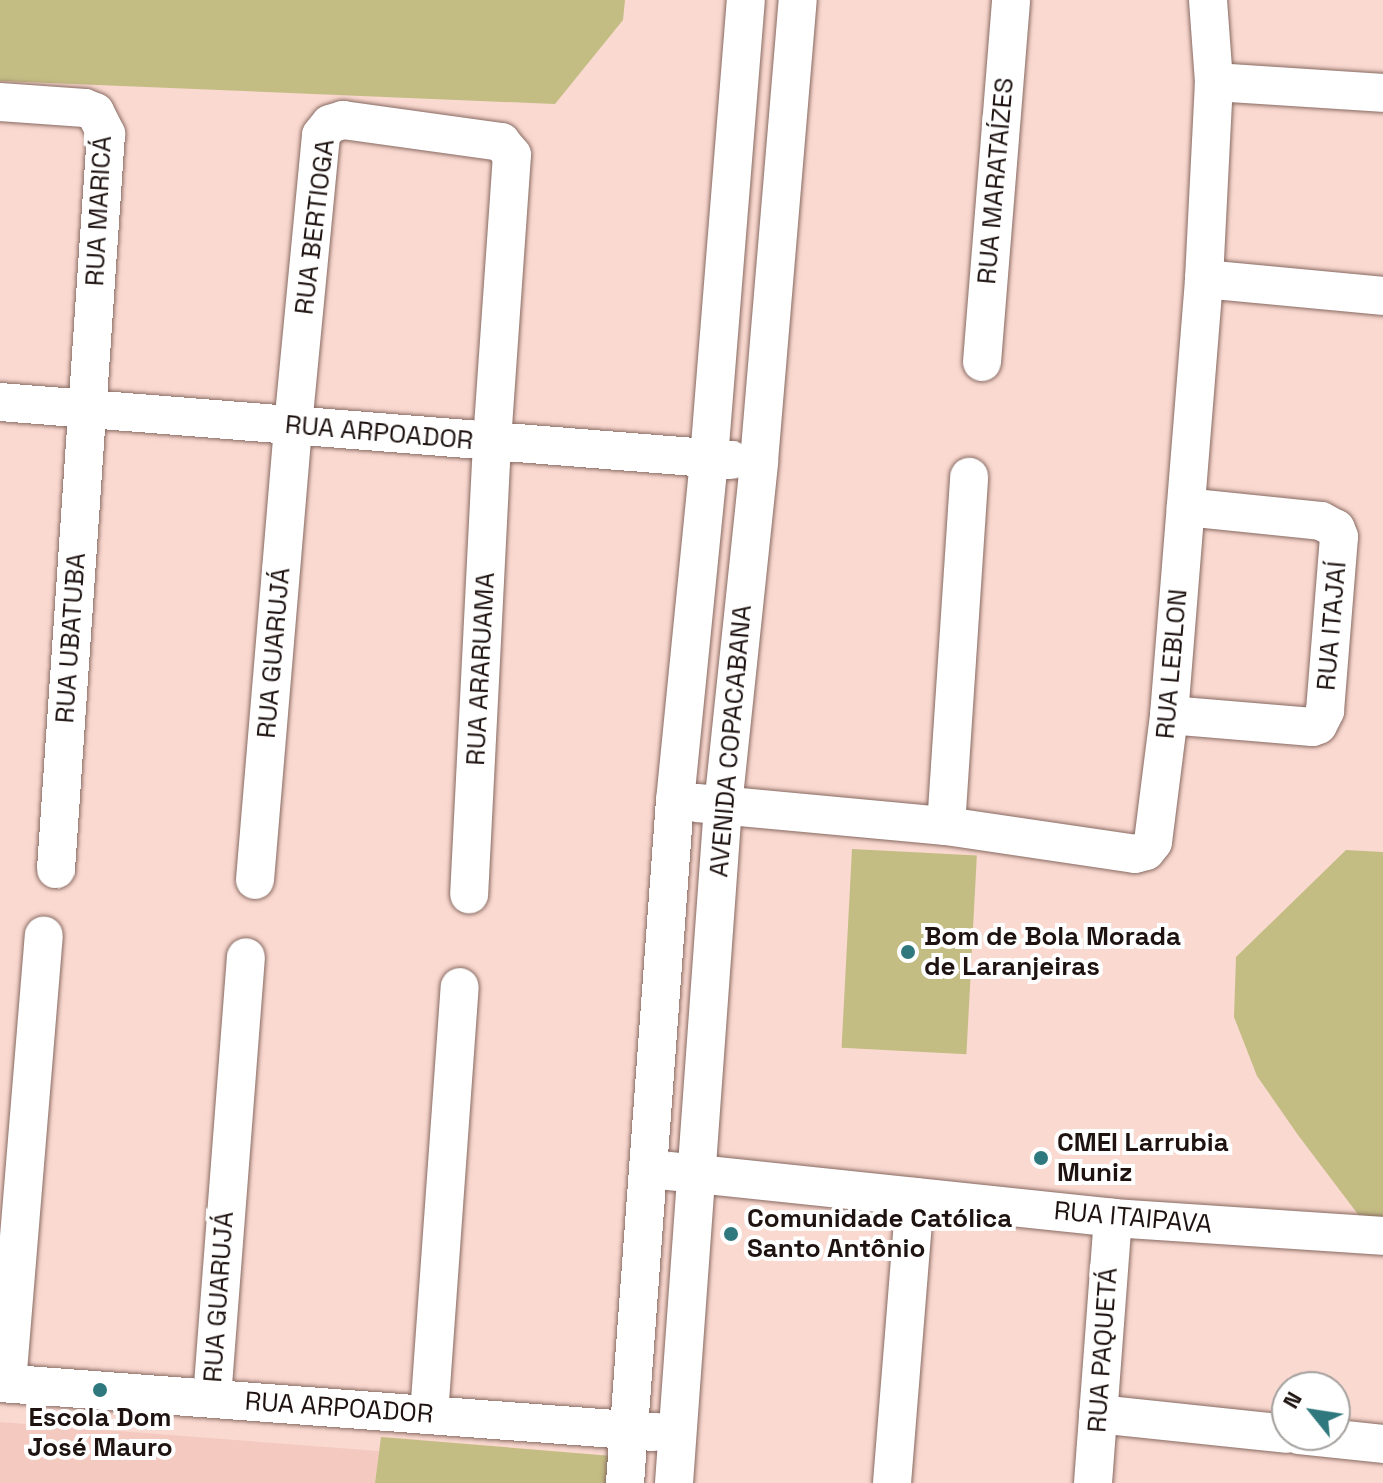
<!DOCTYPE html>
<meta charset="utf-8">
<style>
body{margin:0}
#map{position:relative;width:1383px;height:1483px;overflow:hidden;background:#fad9d0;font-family:"Space Grotesk",sans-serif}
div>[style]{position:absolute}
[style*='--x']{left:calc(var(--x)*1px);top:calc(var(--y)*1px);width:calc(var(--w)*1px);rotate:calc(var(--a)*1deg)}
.built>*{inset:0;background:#f4cac0}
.green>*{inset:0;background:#c3bc83;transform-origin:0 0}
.roads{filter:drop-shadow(0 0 2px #876a62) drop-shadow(0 0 2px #876a62)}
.minor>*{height:38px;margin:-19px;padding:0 19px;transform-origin:19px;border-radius:19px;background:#fff}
.dots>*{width:22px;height:22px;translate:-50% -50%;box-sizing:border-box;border:4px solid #fff;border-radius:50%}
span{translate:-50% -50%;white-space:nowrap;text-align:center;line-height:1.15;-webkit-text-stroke:8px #fff;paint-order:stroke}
.street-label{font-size:26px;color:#1e1310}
.poi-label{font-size:26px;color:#1e1310;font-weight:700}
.left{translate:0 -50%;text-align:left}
.north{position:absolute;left:1271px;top:1371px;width:80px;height:80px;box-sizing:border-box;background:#fff;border:2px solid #a5a19f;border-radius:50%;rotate:300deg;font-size:22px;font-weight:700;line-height:32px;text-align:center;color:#1e1310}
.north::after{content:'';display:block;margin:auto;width:28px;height:36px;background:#2f787d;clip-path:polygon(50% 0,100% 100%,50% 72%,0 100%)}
</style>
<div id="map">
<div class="built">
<i style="clip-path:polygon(0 1422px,379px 1451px,375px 1483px,0 1483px)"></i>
</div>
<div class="green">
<i style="clip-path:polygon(0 0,625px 0,623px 20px,555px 104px,0 81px)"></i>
<i style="left:852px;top:849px;width:125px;height:199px;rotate:3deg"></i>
<i style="clip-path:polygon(1346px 850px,1383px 852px,1383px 1223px,1363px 1221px,1298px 1135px,1257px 1076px,1234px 1017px,1236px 957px)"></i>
<i style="clip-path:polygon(381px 1437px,612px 1456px,609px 1483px,375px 1483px)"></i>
</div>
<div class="roads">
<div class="minor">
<i style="--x:1214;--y:82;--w:169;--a:3.7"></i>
<i style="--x:0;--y:102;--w:85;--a:4"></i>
<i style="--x:85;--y:108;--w:11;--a:22"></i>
<i style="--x:95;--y:112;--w:25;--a:63"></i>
<i style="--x:106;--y:134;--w:737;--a:93.89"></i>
<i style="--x:1204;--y:279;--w:180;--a:5.4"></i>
<i style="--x:982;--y:362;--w:363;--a:-85.4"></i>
<i style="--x:0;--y:402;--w:734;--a:4.53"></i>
<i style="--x:1169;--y:715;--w:144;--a:4.8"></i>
<i style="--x:1312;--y:727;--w:6;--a:-18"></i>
<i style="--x:1318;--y:725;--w:16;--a:-63"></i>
<i style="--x:1325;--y:711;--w:175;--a:-85.4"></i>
<i style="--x:1339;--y:537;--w:9;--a:-111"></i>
<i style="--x:1336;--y:529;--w:17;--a:-152"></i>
<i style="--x:1321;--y:521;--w:136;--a:-174.1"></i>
<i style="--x:697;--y:803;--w:250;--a:5.3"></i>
<i style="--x:946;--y:826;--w:191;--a:8.4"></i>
<i style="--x:1135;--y:854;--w:11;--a:-15"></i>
<i style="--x:1146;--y:851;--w:11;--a:-52"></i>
<i style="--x:1153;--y:842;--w:128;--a:-82.8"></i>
<i style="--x:1169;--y:715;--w:437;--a:-85.4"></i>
<i style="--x:1204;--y:279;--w:197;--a:-87.1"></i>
<i style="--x:1214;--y:82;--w:82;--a:-94.2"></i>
<i style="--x:946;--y:826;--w:350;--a:-86.2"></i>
<i style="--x:255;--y:880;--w:456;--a:-85.2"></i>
<i style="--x:293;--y:426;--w:292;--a:-84.5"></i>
<i style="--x:321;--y:135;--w:14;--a:-51"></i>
<i style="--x:330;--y:124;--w:14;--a:-17"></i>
<i style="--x:343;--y:120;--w:160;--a:7.9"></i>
<i style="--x:501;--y:142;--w:17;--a:50"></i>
<i style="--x:512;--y:155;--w:289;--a:94"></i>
<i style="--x:492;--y:443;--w:452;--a:92.9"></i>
<i style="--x:669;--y:1171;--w:446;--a:6"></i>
<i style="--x:1113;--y:1218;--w:271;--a:3.8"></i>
<i style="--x:0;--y:1383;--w:657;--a:4.28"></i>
<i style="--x:7;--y:1383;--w:449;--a:-85.3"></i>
<i style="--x:212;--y:1398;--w:442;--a:-85.6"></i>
<i style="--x:1098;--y:1414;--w:190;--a:6"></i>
<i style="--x:429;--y:1415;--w:429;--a:-85.9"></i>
<i style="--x:1299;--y:1435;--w:84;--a:6.1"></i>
<i style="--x:625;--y:1483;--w:684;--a:-85.81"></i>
<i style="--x:675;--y:801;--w:345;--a:-84.3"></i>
<i style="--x:709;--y:458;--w:459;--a:-85.4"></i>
<i style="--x:674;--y:1483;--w:679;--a:-85.86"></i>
<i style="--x:723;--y:806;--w:347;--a:-84"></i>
<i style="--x:759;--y:461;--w:463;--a:-85.2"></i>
<i style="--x:892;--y:1483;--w:287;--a:-85.4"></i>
<i style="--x:1093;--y:1483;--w:266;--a:-85.7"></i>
</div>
</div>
<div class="dots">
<i style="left:908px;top:952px;background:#2f787d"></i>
<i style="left:1041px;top:1158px;background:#2f787d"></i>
<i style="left:731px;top:1234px;background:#2f787d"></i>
<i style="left:100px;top:1390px;background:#2f787d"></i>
</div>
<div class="street-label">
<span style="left:996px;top:181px;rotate:-85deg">RUA MARATAÍZES</span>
<span style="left:99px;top:211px;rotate:-87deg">RUA MARICÁ</span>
<span style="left:315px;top:227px;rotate:-83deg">RUA BERTIOGA</span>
<span style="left:379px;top:433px;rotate:5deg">RUA ARPOADOR</span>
<span style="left:1332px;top:626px;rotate:-85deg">RUA ITAJAÍ</span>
<span style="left:71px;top:638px;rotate:-86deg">RUA UBATUBA</span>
<span style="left:274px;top:653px;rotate:-85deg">RUA GUARUJÁ</span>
<span style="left:1172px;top:664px;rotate:-85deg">RUA LEBLON</span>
<span style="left:481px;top:669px;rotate:-87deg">RUA ARARUAMA</span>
<span style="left:731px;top:741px;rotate:-85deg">AVENIDA COPACABANA</span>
<span style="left:1133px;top:1218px;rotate:5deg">RUA ITAIPAVA</span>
<span style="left:219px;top:1297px;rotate:-86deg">RUA GUARUJÁ</span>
<span style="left:1103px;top:1350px;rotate:-86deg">RUA PAQUETÁ</span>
<span style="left:339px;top:1408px;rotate:4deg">RUA ARPOADOR</span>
</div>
<div class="poi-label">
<span class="left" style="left:924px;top:952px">Bom de Bola Morada<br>de Laranjeiras</span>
<span class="left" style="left:1057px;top:1158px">CMEI Larrubia<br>Muniz</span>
<span class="left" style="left:747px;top:1234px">Comunidade Católica<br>Santo Antônio</span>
<span style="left:100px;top:1433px">Escola Dom<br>José Mauro</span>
</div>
<div class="north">N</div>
</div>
